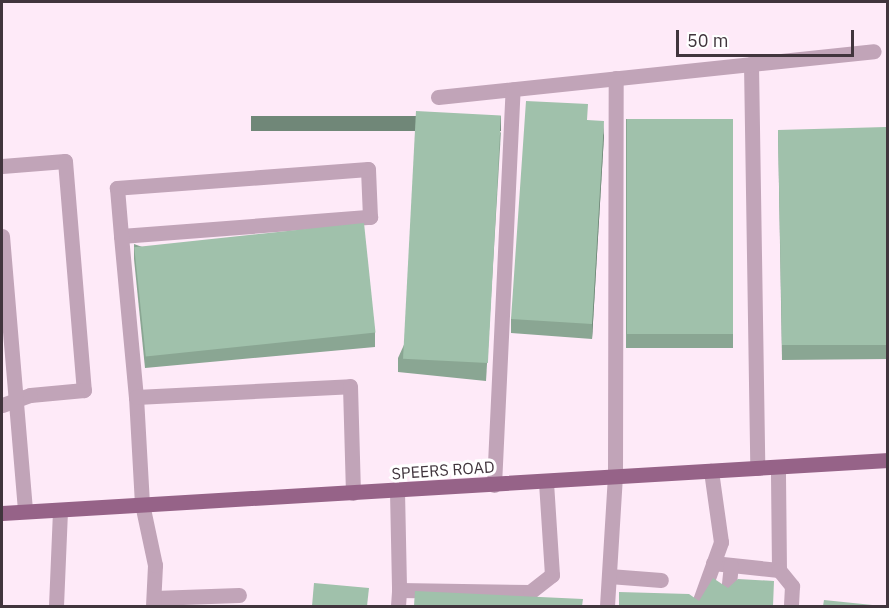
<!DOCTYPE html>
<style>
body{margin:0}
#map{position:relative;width:889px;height:608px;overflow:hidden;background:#feeaf8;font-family:"IBM Plex Sans",sans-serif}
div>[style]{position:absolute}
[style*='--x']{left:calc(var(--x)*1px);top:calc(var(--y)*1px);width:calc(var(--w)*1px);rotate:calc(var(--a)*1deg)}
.minor>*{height:15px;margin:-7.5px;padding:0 7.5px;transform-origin:7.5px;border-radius:7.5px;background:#c1a4b8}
.major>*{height:15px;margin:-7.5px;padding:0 7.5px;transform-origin:7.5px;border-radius:7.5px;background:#966388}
.wall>*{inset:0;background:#8aa693;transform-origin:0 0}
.shaded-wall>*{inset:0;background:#708778;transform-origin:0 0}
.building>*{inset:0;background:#a0c1ab;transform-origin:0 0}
span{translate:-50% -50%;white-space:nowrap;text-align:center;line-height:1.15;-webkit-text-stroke:6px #fff;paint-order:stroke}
.street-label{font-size:16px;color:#41353d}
.frame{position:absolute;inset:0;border:3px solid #41353d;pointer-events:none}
.scale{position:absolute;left:676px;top:30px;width:178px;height:27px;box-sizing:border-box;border:3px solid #41353d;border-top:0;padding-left:8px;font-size:18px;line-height:21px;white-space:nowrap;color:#41353d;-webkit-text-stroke:4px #fff;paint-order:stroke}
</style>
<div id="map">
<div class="minor">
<i style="--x:751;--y:64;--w:404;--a:89.1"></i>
<i style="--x:438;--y:97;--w:438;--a:-6"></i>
<i style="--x:2;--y:166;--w:63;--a:-4.5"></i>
<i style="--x:65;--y:161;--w:230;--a:85.3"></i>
<i style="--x:84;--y:390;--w:54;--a:174.7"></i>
<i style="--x:30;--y:395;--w:30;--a:160"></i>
<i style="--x:2;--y:236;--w:276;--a:85.2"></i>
<i style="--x:121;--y:236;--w:250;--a:-4.4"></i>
<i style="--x:370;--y:217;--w:48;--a:-92.4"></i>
<i style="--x:368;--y:169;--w:252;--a:175.7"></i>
<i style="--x:117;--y:188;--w:48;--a:85.2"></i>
<i style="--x:121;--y:236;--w:162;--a:84.7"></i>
<i style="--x:494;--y:485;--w:396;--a:-87.3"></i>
<i style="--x:397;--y:491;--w:99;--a:88.8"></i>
<i style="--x:399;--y:590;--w:131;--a:0.9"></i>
<i style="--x:530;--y:592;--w:28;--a:-38"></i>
<i style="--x:552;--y:575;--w:94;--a:-93.7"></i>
<i style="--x:713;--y:563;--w:66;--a:6.1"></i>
<i style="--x:779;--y:570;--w:103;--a:-90.6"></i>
<i style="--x:779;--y:570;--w:21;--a:51"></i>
<i style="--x:792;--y:586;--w:20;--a:93"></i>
<i style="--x:609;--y:576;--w:52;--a:4.4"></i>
<i style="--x:728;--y:593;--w:28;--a:-84"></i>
<i style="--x:154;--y:598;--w:85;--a:-2"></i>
<i style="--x:56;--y:606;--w:95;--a:-87.6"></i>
<i style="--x:153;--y:606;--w:41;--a:-87.2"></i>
<i style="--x:155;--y:565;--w:62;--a:-102"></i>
<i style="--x:142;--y:504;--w:107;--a:-93.2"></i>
<i style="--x:136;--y:397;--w:214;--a:-2.9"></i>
<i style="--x:350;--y:386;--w:107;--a:88.4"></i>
<i style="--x:398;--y:606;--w:16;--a:-86"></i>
<i style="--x:607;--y:606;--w:129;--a:-86.5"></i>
<i style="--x:615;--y:477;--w:399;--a:-89.9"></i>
<i style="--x:698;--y:606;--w:68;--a:-70.2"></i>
<i style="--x:721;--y:542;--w:72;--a:-98"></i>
</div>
<div class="major">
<i style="--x:2;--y:513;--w:888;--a:-3.42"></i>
</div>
<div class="wall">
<i style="left:733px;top:119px;width:229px;height:107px;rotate:90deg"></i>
<i style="clip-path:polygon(587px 120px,604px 135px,592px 339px,511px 333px,511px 319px)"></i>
<i style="clip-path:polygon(778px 130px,888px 161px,888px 359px,782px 360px)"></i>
<i style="clip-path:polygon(501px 131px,486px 381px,398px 372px,398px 358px)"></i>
<i style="clip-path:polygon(134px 244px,375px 332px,375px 347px,145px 368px,134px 259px)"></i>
</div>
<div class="shaded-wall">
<i style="left:501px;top:116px;width:15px;height:250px;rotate:90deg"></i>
<i style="clip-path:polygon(604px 121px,604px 135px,592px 339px,592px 324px)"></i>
</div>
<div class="building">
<i style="clip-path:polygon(526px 101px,588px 104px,587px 120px,604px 121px,592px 324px,511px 319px)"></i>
<i style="left:416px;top:111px;width:85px;height:248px;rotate:3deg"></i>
<i style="left:733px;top:119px;width:215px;height:106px;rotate:90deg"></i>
<i style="clip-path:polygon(886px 127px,888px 161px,888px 345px,782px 345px,778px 130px)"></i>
<i style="left:364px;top:223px;width:110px;height:231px;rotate:84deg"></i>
<i style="clip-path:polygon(713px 578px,728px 588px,738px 579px,774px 581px,773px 606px,619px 606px,619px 592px,689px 594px,699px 601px)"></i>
<i style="clip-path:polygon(314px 583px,369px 588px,367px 606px,312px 606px)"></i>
<i style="clip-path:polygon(415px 591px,583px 599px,582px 606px,414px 606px)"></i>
<i style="clip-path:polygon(824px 600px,882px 606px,823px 606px)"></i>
</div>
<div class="street-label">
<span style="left:443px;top:470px;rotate:-4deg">SPEERS ROAD</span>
</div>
<div class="frame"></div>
<div class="scale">50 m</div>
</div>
